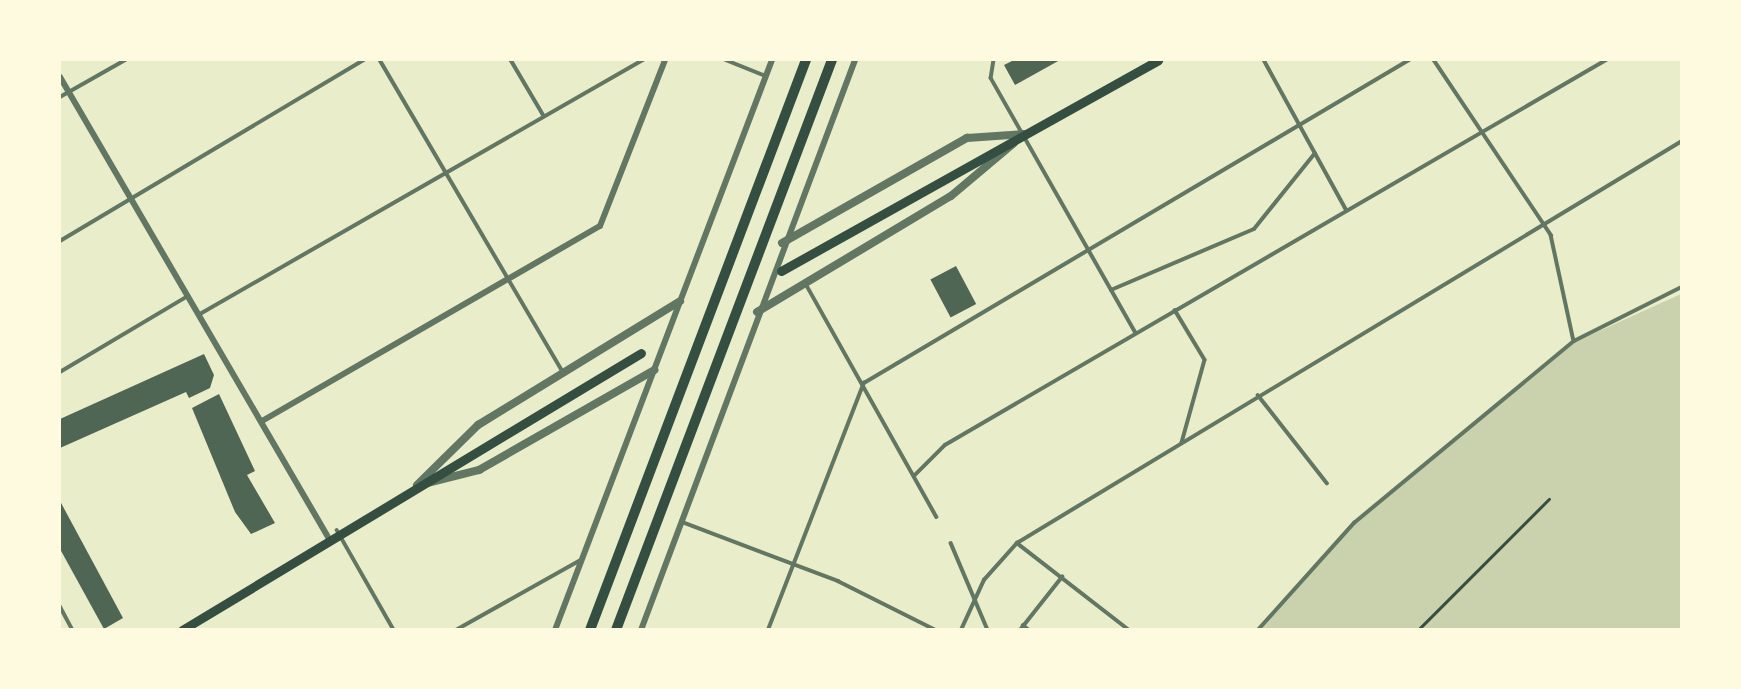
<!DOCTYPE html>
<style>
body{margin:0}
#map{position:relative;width:1741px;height:689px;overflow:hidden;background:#e9edc9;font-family:Figtree,sans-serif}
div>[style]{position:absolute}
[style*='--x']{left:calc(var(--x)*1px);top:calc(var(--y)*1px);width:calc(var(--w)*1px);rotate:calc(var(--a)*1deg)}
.green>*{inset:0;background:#cad2ad}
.building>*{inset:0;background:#4f6655;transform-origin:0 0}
.path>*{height:2.5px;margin:-1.25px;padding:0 1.25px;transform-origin:1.25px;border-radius:1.25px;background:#344e41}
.service>*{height:3.5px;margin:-1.75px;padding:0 1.75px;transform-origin:1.75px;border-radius:1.75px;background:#617663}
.minor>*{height:6px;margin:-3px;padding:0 3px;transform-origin:3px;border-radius:3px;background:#617663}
.tertiary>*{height:8px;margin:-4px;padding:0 4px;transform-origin:4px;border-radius:4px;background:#617663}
.secondary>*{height:9px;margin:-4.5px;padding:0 4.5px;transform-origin:4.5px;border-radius:4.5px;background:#344e41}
.trunk>*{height:10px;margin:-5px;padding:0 5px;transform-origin:5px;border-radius:5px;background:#344e41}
span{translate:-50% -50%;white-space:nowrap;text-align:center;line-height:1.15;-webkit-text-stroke:7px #fefae0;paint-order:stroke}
.frame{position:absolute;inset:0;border:61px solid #fefae0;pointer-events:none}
</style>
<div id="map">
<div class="green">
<i style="clip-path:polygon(1681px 294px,1681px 629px,1261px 630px,1355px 524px,1575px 342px)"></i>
</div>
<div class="building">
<i style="clip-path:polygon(1014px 60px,1060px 60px,1015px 85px,1004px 65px)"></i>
<i style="left:956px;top:266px;width:43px;height:29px;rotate:62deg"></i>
<i style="clip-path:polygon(204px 354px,214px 375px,210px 388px,189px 398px,186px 392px,60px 448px,60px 419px)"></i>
<i style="clip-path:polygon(219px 394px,255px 471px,247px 475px,275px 523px,251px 534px,235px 512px,192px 408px)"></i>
<i style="clip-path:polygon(60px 501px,123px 618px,104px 629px,60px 549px)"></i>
</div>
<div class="path">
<i style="--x:1418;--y:630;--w:185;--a:-45"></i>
</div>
<div class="service">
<i style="--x:380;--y:60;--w:362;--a:59.6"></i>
<i style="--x:511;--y:60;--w:65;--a:59.5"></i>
<i style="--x:726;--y:60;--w:43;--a:21.8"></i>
<i style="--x:994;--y:60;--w:18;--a:99"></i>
<i style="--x:991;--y:78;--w:293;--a:60.4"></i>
<i style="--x:1264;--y:60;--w:170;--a:61.2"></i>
<i style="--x:1434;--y:60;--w:211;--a:56.2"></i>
<i style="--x:1551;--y:235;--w:108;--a:77.8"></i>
<i style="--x:60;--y:97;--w:75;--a:-29.6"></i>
<i style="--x:60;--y:241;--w:354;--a:-30.8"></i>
<i style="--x:806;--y:284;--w:267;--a:60.7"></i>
<i style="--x:1111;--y:290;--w:155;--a:-23.1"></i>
<i style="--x:1254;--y:229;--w:97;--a:-51.2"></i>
<i style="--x:1175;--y:310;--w:58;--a:59"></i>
<i style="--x:1205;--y:360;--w:86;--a:105.5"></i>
<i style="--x:200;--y:314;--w:511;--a:-29.83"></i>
<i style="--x:60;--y:372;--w:149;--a:-30.7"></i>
<i style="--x:1258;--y:395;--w:112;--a:51.9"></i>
<i style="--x:915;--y:475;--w:42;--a:-45"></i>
<i style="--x:945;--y:445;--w:765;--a:-30.22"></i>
<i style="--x:682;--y:522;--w:167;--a:20.7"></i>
<i style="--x:838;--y:581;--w:110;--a:26.6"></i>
<i style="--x:337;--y:530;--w:115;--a:60.3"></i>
<i style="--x:951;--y:543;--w:95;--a:67"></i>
<i style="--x:1017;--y:543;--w:142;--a:37.8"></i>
<i style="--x:60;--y:606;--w:27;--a:62"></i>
<i style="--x:1023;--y:625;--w:8;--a:40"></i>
<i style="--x:456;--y:630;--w:141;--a:-29.3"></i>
<i style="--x:768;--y:630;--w:265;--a:-68.8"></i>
<i style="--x:864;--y:383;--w:634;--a:-30.65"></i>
<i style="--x:961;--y:630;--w:55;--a:-65.3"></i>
<i style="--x:984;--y:580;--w:50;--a:-48.3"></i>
<i style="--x:1017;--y:543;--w:777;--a:-31.15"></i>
<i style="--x:1020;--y:630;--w:68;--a:-51.6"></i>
<i style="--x:1258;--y:630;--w:144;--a:-48.1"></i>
<i style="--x:1354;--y:523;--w:286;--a:-39.6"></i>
<i style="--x:1574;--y:341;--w:121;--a:-26.6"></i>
</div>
<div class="minor">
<i style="--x:60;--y:77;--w:532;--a:59.77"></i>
<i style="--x:262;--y:421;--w:390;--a:-30"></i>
<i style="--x:600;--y:226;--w:178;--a:-68.6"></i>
<i style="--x:555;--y:630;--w:610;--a:-69.16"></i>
<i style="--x:641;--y:630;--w:609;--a:-69.42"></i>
</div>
<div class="tertiary">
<i style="--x:782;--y:243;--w:213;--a:-29.6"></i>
<i style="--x:967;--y:138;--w:57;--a:-4"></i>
<i style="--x:757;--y:312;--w:226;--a:-30.9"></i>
<i style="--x:951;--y:196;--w:82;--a:-40.1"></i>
<i style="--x:427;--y:483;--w:54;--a:-14"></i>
<i style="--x:479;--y:470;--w:202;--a:-29.7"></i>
<i style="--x:417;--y:485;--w:86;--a:-44.5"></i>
<i style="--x:478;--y:425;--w:237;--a:-31.5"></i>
</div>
<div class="secondary">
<i style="--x:781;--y:271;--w:432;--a:-29.2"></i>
<i style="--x:182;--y:630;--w:536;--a:-31.11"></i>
</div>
<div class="trunk">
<i style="--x:590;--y:630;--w:610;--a:-69.25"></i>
<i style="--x:616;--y:630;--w:610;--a:-69.25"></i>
</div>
<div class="frame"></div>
</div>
